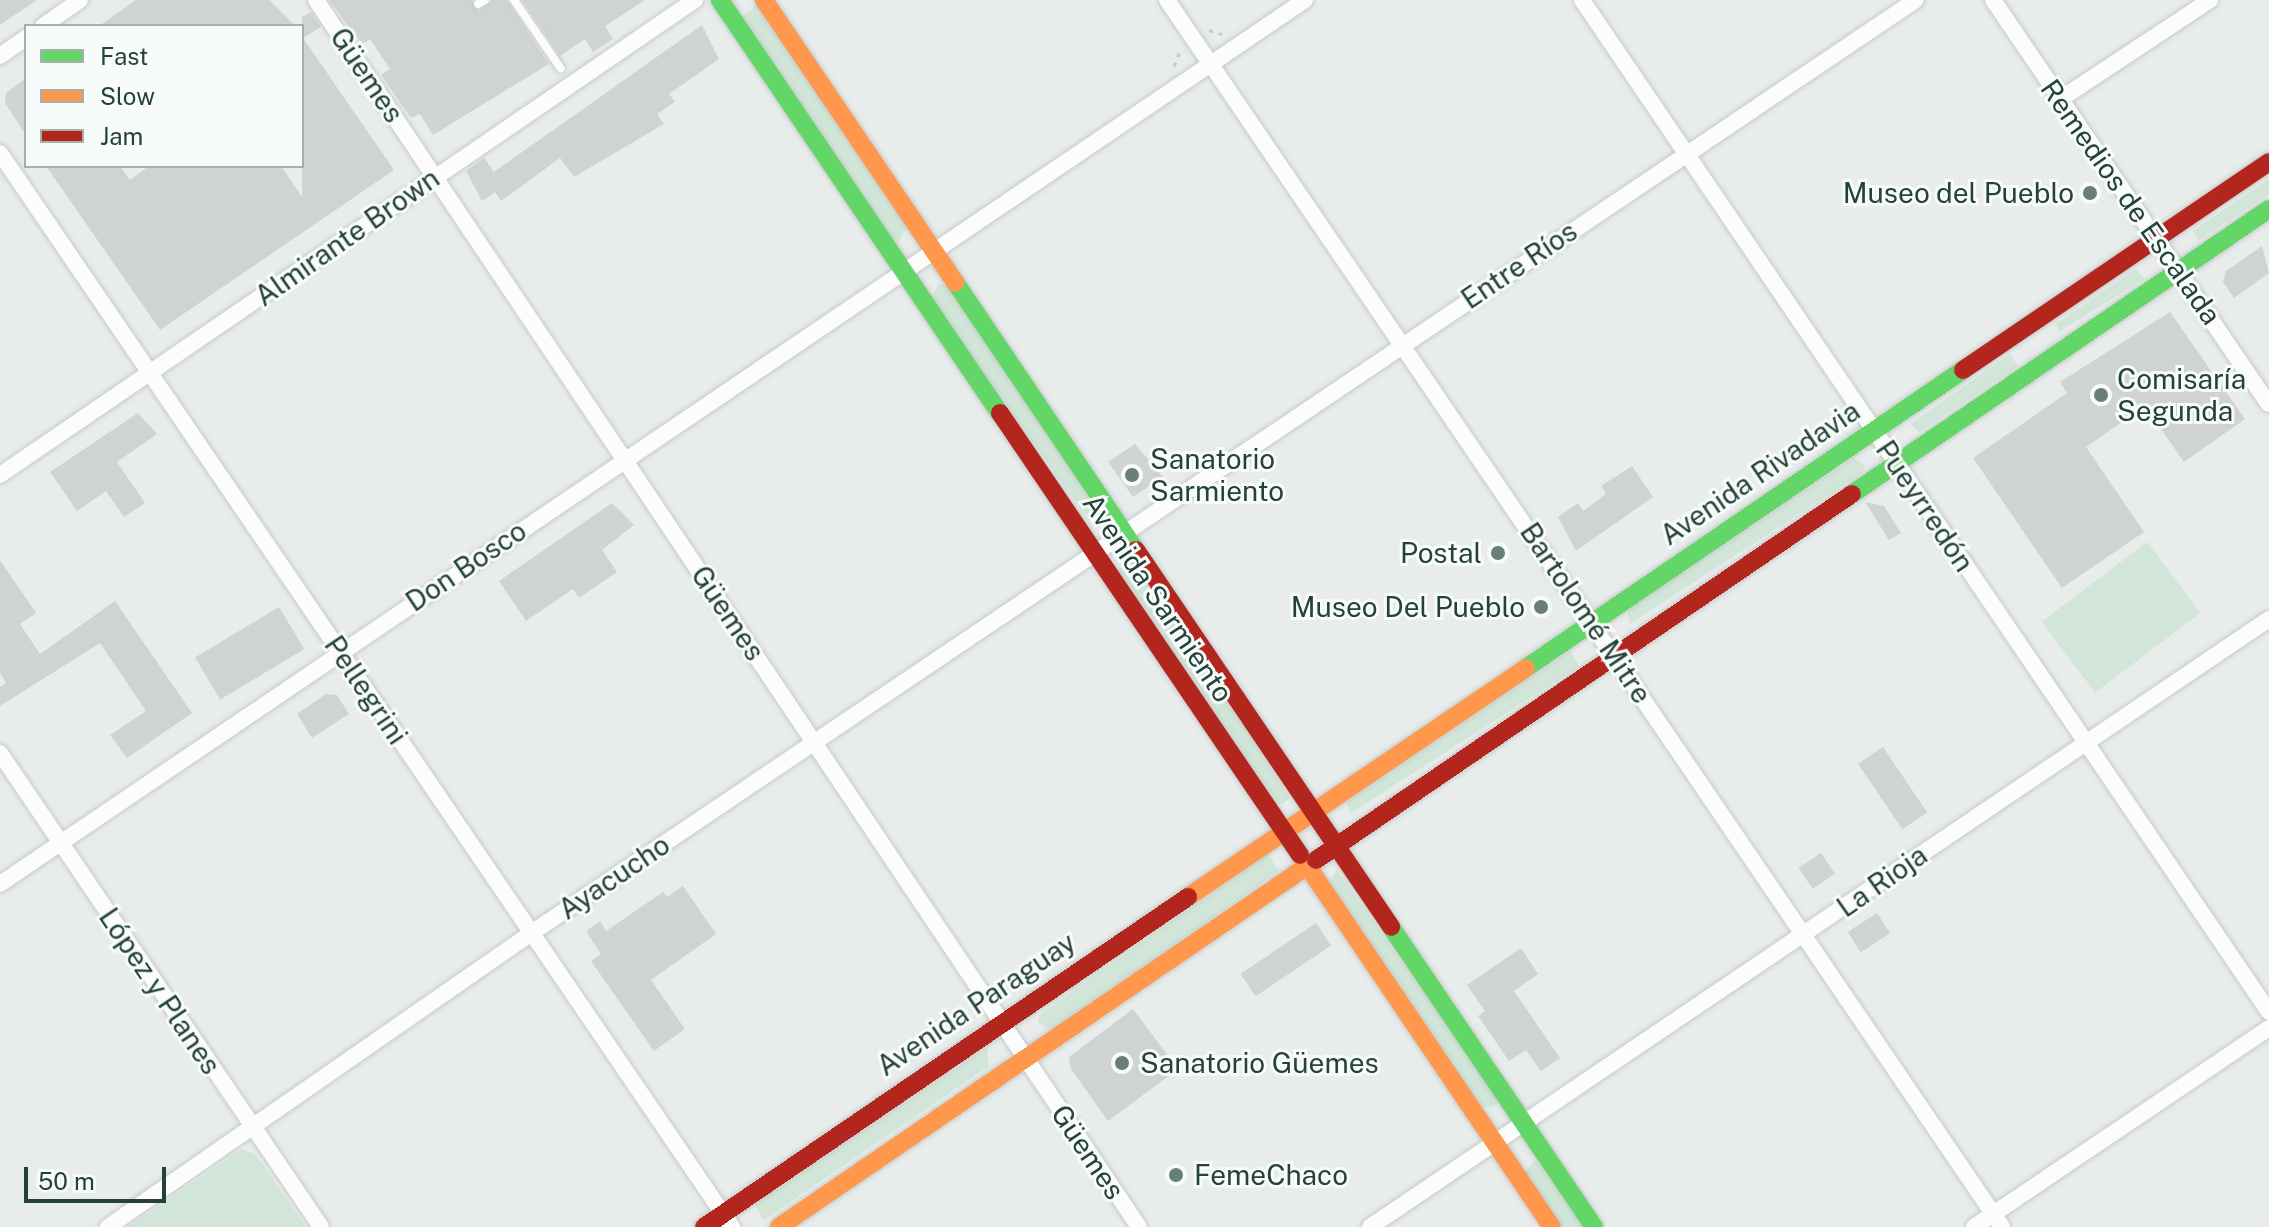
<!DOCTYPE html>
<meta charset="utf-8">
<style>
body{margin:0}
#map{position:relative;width:2269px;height:1227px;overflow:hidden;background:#e8edeb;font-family:"Public Sans",sans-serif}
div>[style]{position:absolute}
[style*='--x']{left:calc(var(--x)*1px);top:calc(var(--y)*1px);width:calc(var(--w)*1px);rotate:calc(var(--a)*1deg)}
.green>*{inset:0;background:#d1e6d8;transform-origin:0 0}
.building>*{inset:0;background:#cfd4d2;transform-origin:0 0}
.path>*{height:3px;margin-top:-1.5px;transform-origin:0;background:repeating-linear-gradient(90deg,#c3ccca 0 4px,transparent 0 10px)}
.roads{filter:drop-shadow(0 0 2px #c5cac8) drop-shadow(0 0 2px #c5cac8)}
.lane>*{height:8px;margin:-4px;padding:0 4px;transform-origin:4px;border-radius:4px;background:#fcfcfc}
.street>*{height:16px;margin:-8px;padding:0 8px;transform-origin:8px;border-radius:8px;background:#fcfcfc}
.fast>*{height:18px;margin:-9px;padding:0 9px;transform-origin:9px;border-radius:9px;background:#63d668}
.slow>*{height:18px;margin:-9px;padding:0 9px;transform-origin:9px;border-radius:9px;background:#ff974d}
.jam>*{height:18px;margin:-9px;padding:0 9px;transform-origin:9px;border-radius:9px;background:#b3261e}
.dots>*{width:22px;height:22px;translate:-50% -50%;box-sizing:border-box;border:4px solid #f7fbf9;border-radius:50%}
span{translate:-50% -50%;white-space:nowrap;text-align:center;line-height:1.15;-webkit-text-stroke:6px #f7fbf9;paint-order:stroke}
.street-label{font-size:28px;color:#24423a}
.poi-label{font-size:28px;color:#24423a}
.right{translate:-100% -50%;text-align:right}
.left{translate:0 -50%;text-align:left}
.legend{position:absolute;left:24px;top:24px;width:280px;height:144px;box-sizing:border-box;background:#f7fbf9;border:2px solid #a3b1ad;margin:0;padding:10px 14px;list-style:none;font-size:24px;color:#24423a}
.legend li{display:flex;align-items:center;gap:16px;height:40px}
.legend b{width:40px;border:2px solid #a3b1ad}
.scale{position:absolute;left:24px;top:1167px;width:142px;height:36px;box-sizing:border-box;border:4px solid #24423a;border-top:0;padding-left:10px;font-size:24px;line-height:28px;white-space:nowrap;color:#24423a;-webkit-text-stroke:6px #f7fbf9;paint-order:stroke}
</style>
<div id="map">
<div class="green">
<i style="clip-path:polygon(758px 4px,908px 226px,899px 241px,890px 239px,742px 17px)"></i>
<i style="clip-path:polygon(2269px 179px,2269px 194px,2198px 241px,2193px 231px)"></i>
<i style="clip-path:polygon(2136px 269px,2144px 279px,2059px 332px,2056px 324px)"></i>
<i style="clip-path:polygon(939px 284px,947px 285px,1099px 514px,1090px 522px,931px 298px)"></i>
<i style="clip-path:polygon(2010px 354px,2018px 366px,1919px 432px,1910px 424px)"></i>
<i style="clip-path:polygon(1854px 458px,1865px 466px,1862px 473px,1630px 624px,1627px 610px)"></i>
<i style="left:2147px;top:542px;width:89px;height:132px;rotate:53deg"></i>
<i style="clip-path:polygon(1134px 559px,1290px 798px,1282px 804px,1275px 805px,1117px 570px)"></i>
<i style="clip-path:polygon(1570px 651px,1579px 666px,1350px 814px,1347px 802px)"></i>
<i style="clip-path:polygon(1268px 854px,1279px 871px,1052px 1031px,1038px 1022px,1039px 1015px)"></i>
<i style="clip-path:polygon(1337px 870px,1498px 1099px,1496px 1106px,1481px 1108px,1329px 882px)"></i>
<i style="clip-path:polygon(987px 1048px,989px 1066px,764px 1220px,754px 1204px)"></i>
<i style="clip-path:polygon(242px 1149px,256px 1155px,306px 1227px,128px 1227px)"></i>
<i style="clip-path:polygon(1535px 1160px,1586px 1227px,1561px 1227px,1524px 1173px)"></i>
</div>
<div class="building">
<i style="clip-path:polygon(0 0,37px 0,0 25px)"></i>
<i style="clip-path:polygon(136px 0,269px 0,295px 26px,99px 26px)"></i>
<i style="clip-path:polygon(329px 0,472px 0,479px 11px,492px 0,507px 0,549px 64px,433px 135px,420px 114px,411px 118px,381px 75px,390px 69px,370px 39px,362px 44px)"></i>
<i style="clip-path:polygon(522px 0,645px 0,605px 26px,613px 39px,593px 52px,585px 39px,560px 56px)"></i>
<i style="clip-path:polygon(311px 12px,321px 27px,303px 38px,394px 170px,160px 330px,46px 166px,120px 166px,130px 180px,149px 166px,281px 166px,302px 197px,302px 17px)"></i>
<i style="clip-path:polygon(702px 25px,719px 59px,669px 94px,675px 102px,657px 114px,664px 124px,574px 177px,560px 158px,501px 201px,495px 192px,482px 201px,466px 171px,484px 158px,494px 172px)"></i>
<i style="clip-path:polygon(26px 78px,26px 135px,5px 103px,6px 93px)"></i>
<i style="clip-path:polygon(2262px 246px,2269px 273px,2234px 298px,2223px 282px,2226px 271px)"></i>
<i style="clip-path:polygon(2170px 312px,2245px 419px,2184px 462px,2145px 406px,2086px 447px,2144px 532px,2062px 588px,1973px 458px,2067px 393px,2060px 382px)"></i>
<i style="clip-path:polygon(138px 413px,157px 434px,117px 462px,145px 503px,124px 517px,106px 491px,77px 511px,50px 472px)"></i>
<i style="clip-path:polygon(1135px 444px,1163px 477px,1133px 497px,1108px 462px)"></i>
<i style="clip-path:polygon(1632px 466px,1653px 497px,1576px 551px,1558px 517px,1578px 503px,1583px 511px,1606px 494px,1601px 486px)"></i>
<i style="clip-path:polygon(1865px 502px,1884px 506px,1901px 533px,1889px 540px)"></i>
<i style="clip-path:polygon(612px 503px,634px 525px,602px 550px,617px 572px,579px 598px,573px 589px,526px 621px,499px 581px)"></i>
<i style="clip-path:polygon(0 560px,36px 613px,20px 624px,40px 654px,115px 601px,192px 713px,127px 758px,110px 735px,146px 711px,100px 643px,0 706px,0 687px,6px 683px,0 673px)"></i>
<i style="left:279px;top:607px;width:49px;height:98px;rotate:59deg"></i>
<i style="clip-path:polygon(326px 694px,337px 695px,349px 714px,312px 738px,297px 714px)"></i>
<i style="left:1883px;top:747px;width:79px;height:30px;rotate:56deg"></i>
<i style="left:1821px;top:853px;width:25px;height:27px;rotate:56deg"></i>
<i style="clip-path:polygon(683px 886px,716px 934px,651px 980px,685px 1029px,654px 1051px,591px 961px,601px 954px,586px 931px,600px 921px,606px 931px,663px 892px,667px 897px)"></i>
<i style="left:1877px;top:913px;width:24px;height:35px;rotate:57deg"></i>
<i style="left:1316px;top:923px;width:27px;height:91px;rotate:56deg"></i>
<i style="clip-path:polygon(1521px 948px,1538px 974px,1514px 991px,1560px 1058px,1541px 1071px,1526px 1050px,1509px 1061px,1478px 1016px,1485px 1011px,1467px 985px)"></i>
<i style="clip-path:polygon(1133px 1009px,1178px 1069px,1108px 1121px,1071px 1069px,1069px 1057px)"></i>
</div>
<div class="path">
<i style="--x:1209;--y:30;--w:16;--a:18"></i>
<i style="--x:1174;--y:66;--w:16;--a:-68"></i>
</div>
<div class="roads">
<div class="lane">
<i style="--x:514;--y:0;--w:83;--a:55.7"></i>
<i style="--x:478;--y:4;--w:8;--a:-30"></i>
</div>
<div class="street">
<i style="--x:316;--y:0;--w:1477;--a:56.15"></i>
<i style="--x:1167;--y:0;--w:1484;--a:55.76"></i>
<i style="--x:1582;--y:0;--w:1223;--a:55.83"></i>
<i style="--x:1993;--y:0;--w:489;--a:55.7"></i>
<i style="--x:43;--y:26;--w:45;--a:-35.1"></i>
<i style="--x:0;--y:56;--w:32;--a:-35"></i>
<i style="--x:2059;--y:100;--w:181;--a:-33.5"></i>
<i style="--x:0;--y:153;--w:1300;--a:55.72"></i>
<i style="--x:0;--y:475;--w:842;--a:-34.35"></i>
<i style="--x:0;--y:753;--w:572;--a:55.89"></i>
<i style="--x:0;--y:884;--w:1576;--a:-34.11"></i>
<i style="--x:108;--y:1227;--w:514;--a:-34.77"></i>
<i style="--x:530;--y:934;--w:1671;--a:-33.98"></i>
<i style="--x:1370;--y:1227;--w:1085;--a:-34.07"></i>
<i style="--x:1974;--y:1227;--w:356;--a:-34"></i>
</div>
<div class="fast">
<i style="--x:720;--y:0;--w:499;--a:55.9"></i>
<i style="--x:955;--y:282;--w:323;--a:56"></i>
<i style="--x:1852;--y:494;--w:505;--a:-34.35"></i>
<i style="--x:1526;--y:668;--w:529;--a:-34.29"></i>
<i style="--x:1391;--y:927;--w:362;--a:55.9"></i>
</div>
<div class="slow">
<i style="--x:764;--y:0;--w:341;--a:55.9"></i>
<i style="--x:1300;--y:855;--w:449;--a:55.9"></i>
<i style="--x:1188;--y:897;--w:408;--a:-34.1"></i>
<i style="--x:779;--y:1227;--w:650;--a:-34.35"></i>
</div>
<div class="jam">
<i style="--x:1963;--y:370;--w:370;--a:-34.2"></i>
<i style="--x:1000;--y:413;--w:534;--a:55.83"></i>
<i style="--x:1136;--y:550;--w:455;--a:55.9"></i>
<i style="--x:1316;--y:860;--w:649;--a:-34.33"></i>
<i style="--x:704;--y:1227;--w:586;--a:-34.29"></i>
</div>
</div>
<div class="dots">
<i style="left:2090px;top:193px;background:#697e78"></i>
<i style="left:2101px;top:395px;background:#697e78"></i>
<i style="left:1132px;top:475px;background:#697e78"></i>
<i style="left:1498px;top:553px;background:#697e78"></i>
<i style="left:1541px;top:607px;background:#697e78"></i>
<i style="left:1122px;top:1063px;background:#697e78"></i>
<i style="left:1176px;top:1175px;background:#697e78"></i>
</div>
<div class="street-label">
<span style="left:367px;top:75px;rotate:56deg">Güemes</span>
<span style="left:2131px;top:202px;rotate:55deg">Remedios de Escalada</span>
<span style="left:347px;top:237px;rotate:-35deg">Almirante Brown</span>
<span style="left:1519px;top:265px;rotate:-34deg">Entre Ríos</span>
<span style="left:1760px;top:473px;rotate:-34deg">Avenida Rivadavia</span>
<span style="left:1925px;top:506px;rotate:56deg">Pueyrredón</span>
<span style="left:466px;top:566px;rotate:-34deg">Don Bosco</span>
<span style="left:1158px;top:598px;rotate:56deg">Avenida Sarmiento</span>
<span style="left:728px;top:613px;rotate:56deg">Güemes</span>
<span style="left:1586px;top:613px;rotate:56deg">Bartolomé Mitre</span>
<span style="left:366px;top:690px;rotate:56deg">Pellegrini</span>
<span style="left:614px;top:877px;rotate:-34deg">Ayacucho</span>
<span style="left:1882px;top:881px;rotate:-35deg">La Rioja</span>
<span style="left:160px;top:991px;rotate:56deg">López y Planes</span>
<span style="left:976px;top:1004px;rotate:-34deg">Avenida Paraguay</span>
<span style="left:1088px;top:1152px;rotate:56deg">Güemes</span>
</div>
<div class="poi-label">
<span class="right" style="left:2074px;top:193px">Museo del Pueblo</span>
<span class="left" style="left:2117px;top:395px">Comisaría<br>Segunda</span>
<span class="left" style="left:1150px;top:475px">Sanatorio<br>Sarmiento</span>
<span class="right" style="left:1482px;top:553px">Postal</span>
<span class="right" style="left:1525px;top:607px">Museo Del Pueblo</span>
<span class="left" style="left:1140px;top:1063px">Sanatorio Güemes</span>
<span class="left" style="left:1194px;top:1175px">FemeChaco</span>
</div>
<ul class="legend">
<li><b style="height:10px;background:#63d668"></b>Fast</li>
<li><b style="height:10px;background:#ff974d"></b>Slow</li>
<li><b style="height:10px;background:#b3261e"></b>Jam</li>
</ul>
<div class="scale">50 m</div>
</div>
